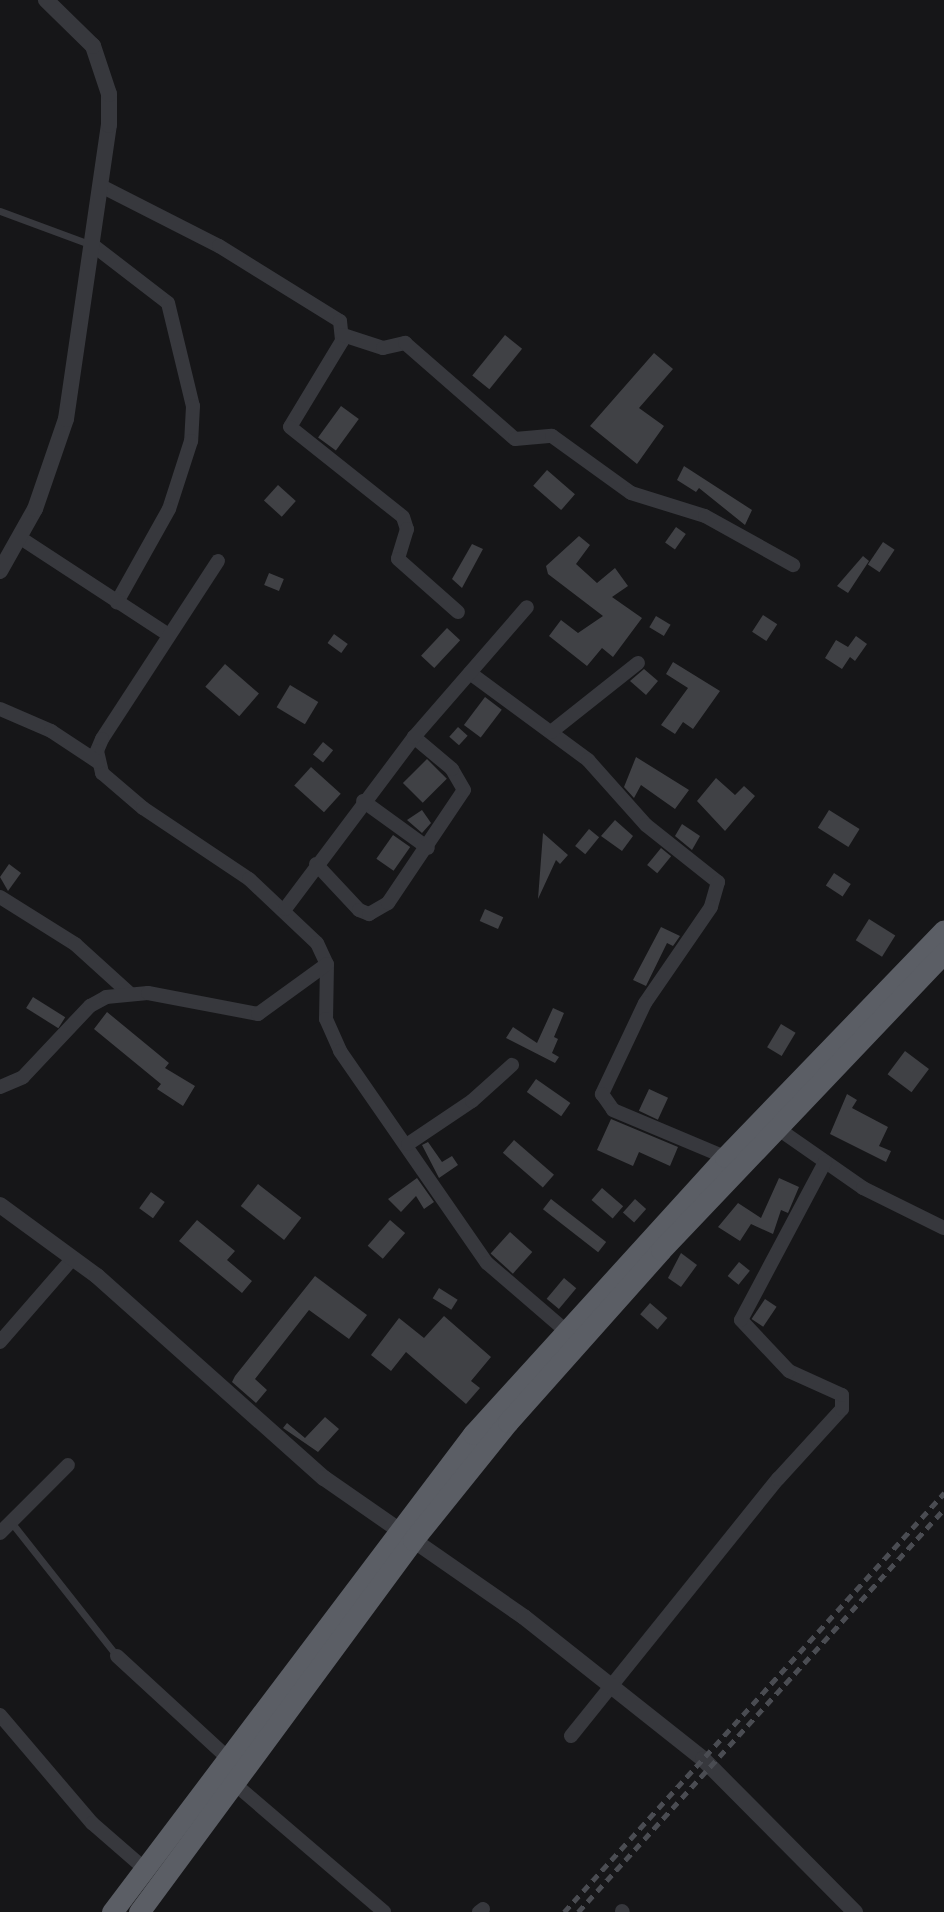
<!DOCTYPE html>
<style>
body{margin:0}
#map{position:relative;width:944px;height:1912px;overflow:hidden;background:#161618;font-family:Raleway,sans-serif}
div>[style]{position:absolute}
[style*='--x']{left:calc(var(--x)*1px);top:calc(var(--y)*1px);width:calc(var(--w)*1px);rotate:calc(var(--a)*1deg)}
.building>*{inset:0;background:#404145;transform-origin:0 0}
.service>*{height:7px;margin:-3.5px;padding:0 3.5px;transform-origin:3.5px;border-radius:3.5px;background:#37383d}
.minor>*{height:14px;margin:-7px;padding:0 7px;transform-origin:7px;border-radius:7px;background:#37383d}
.tertiary>*{height:16px;margin:-8px;padding:0 8px;transform-origin:8px;border-radius:8px;background:#37383d}
.trunk>*{height:21px;margin:-10.5px;padding:0 10.5px;transform-origin:10.5px;border-radius:10.5px;background:#5b5e65}
.rail>*{height:4.5px;margin-top:-2.25px;transform-origin:0;background:repeating-linear-gradient(90deg,#4a4c52 0 8px,transparent 0 14px)}
span{translate:-50% -50%;white-space:nowrap;text-align:center;line-height:1.15;-webkit-text-stroke:6px #111113;paint-order:stroke}
</style>
<div id="map">
<div class="building">
<i style="left:505px;top:335px;width:22px;height:52px;rotate:39deg"></i>
<i style="clip-path:polygon(654px 353px,673px 369px,639px 408px,664px 426px,637px 464px,590px 426px)"></i>
<i style="left:341px;top:406px;width:22px;height:39px;rotate:36deg"></i>
<i style="clip-path:polygon(684px 466px,752px 510px,745px 525px,699px 488px,696px 492px,677px 480px)"></i>
<i style="left:547px;top:470px;width:37px;height:21px;rotate:41deg"></i>
<i style="left:278px;top:485px;width:24px;height:21px;rotate:42deg"></i>
<i style="left:676px;top:527px;width:12px;height:19px;rotate:35deg"></i>
<i style="clip-path:polygon(579px 536px,590px 545px,576px 564px,597px 583px,615px 568px,628px 586px,612px 597px,642px 618px,613px 657px,602px 648px,587px 666px,549px 636px,561px 620px,578px 633px,603px 616px,548px 574px,546px 566px)"></i>
<i style="left:883px;top:542px;width:14px;height:27px;rotate:34deg"></i>
<i style="clip-path:polygon(472px 544px,483px 549px,462px 588px,452px 579px)"></i>
<i style="clip-path:polygon(863px 556px,869px 561px,848px 593px,837px 586px)"></i>
<i style="left:269px;top:573px;width:16px;height:13px;rotate:22deg"></i>
<i style="left:763px;top:615px;width:17px;height:20px;rotate:33deg"></i>
<i style="left:656px;top:616px;width:17px;height:13px;rotate:31deg"></i>
<i style="left:447px;top:628px;width:18px;height:38px;rotate:43deg"></i>
<i style="left:334px;top:634px;width:17px;height:11px;rotate:36deg"></i>
<i style="clip-path:polygon(856px 636px,867px 644px,855px 661px,850px 657px,842px 669px,825px 658px,836px 640px,848px 647px)"></i>
<i style="clip-path:polygon(673px 662px,720px 691px,693px 729px,683px 722px,675px 734px,661px 725px,688px 688px,666px 674px)"></i>
<i style="left:225px;top:664px;width:45px;height:30px;rotate:41deg"></i>
<i style="clip-path:polygon(644px 669px,658px 681px,646px 695px,630px 681px)"></i>
<i style="left:290px;top:685px;width:33px;height:26px;rotate:31deg"></i>
<i style="left:485px;top:697px;width:21px;height:35px;rotate:37deg"></i>
<i style="left:458px;top:727px;width:13px;height:13px;rotate:42deg"></i>
<i style="left:323px;top:742px;width:13px;height:16px;rotate:39deg"></i>
<i style="clip-path:polygon(636px 757px,689px 790px,675px 809px,641px 785px,634px 798px,624px 787px)"></i>
<i style="left:427px;top:759px;width:28px;height:34px;rotate:45deg"></i>
<i style="left:311px;top:767px;width:40px;height:25px;rotate:42deg"></i>
<i style="clip-path:polygon(716px 778px,735px 795px,744px 786px,755px 796px,725px 831px,697px 801px)"></i>
<i style="clip-path:polygon(422px 810px,431px 823px,422px 833px,407px 820px)"></i>
<i style="left:829px;top:810px;width:36px;height:21px;rotate:32deg"></i>
<i style="clip-path:polygon(615px 820px,633px 836px,622px 851px,601px 836px)"></i>
<i style="clip-path:polygon(682px 824px,700px 836px,692px 850px,675px 836px)"></i>
<i style="left:589px;top:829px;width:13px;height:22px;rotate:39deg"></i>
<i style="clip-path:polygon(543px 833px,568px 855px,560px 864px,556px 860px,538px 899px)"></i>
<i style="left:393px;top:835px;width:21px;height:29px;rotate:35deg"></i>
<i style="left:661px;top:848px;width:13px;height:22px;rotate:39deg"></i>
<i style="clip-path:polygon(9px 864px,21px 873px,8px 891px,0 877px)"></i>
<i style="left:834px;top:873px;width:20px;height:15px;rotate:33deg"></i>
<i style="left:485px;top:909px;width:20px;height:13px;rotate:24deg"></i>
<i style="left:869px;top:919px;width:31px;height:25px;rotate:32deg"></i>
<i style="clip-path:polygon(661px 927px,680px 936px,673px 946px,667px 943px,646px 986px,633px 980px)"></i>
<i style="left:33px;top:997px;width:38px;height:13px;rotate:32deg"></i>
<i style="clip-path:polygon(553px 1008px,564px 1013px,554px 1037px,558px 1039px,552px 1053px,559px 1057px,555px 1063px,506px 1038px,513px 1027px,537px 1043px)"></i>
<i style="clip-path:polygon(107px 1012px,169px 1063px,165px 1068px,195px 1086px,183px 1106px,157px 1089px,161px 1084px,94px 1029px)"></i>
<i style="left:781px;top:1024px;width:17px;height:27px;rotate:31deg"></i>
<i style="left:905px;top:1051px;width:30px;height:29px;rotate:37deg"></i>
<i style="left:536px;top:1079px;width:42px;height:16px;rotate:35deg"></i>
<i style="left:649px;top:1089px;width:21px;height:24px;rotate:25deg"></i>
<i style="clip-path:polygon(847px 1094px,857px 1100px,852px 1108px,888px 1127px,879px 1146px,891px 1151px,886px 1162px,830px 1134px)"></i>
<i style="clip-path:polygon(611px 1119px,678px 1147px,670px 1166px,639px 1152px,633px 1166px,597px 1150px)"></i>
<i style="left:514px;top:1140px;width:53px;height:17px;rotate:41deg"></i>
<i style="clip-path:polygon(428px 1142px,442px 1162px,452px 1156px,458px 1165px,439px 1178px,422px 1145px)"></i>
<i style="clip-path:polygon(417px 1178px,434px 1202px,424px 1209px,416px 1196px,401px 1212px,388px 1199px)"></i>
<i style="clip-path:polygon(779px 1178px,799px 1187px,788px 1213px,781px 1210px,773px 1234px,751px 1224px,740px 1241px,718px 1227px,738px 1203px,761px 1218px)"></i>
<i style="left:258px;top:1184px;width:55px;height:28px;rotate:38deg"></i>
<i style="left:602px;top:1188px;width:28px;height:16px;rotate:41deg"></i>
<i style="left:151px;top:1192px;width:17px;height:20px;rotate:36deg"></i>
<i style="left:551px;top:1199px;width:70px;height:13px;rotate:38deg"></i>
<i style="left:635px;top:1199px;width:15px;height:18px;rotate:42deg"></i>
<i style="clip-path:polygon(197px 1220px,235px 1251px,227px 1260px,252px 1281px,242px 1293px,179px 1241px)"></i>
<i style="left:390px;top:1220px;width:20px;height:34px;rotate:41deg"></i>
<i style="left:510px;top:1232px;width:30px;height:29px;rotate:42deg"></i>
<i style="clip-path:polygon(681px 1253px,697px 1265px,681px 1287px,668px 1278px)"></i>
<i style="left:739px;top:1262px;width:14px;height:18px;rotate:39deg"></i>
<i style="clip-path:polygon(315px 1276px,367px 1315px,349px 1339px,309px 1310px,255px 1379px,267px 1390px,256px 1403px,232px 1382px,235px 1376px)"></i>
<i style="left:564px;top:1278px;width:16px;height:27px;rotate:40deg"></i>
<i style="left:439px;top:1288px;width:22px;height:12px;rotate:32deg"></i>
<i style="left:765px;top:1299px;width:14px;height:24px;rotate:34deg"></i>
<i style="left:650px;top:1303px;width:23px;height:15px;rotate:41deg"></i>
<i style="clip-path:polygon(444px 1316px,491px 1357px,471px 1381px,480px 1388px,466px 1404px,406px 1352px,391px 1371px,371px 1355px,399px 1318px,424px 1338px)"></i>
<i style="clip-path:polygon(325px 1417px,339px 1429px,318px 1452px,283px 1428px,287px 1423px,305px 1438px)"></i>
</div>
<div class="service">
<i style="--x:0;--y:211;--w:98;--a:20.3"></i>
<i style="--x:11;--y:1522;--w:171;--a:51.7"></i>
</div>
<div class="minor">
<i style="--x:103;--y:187;--w:130;--a:27"></i>
<i style="--x:219;--y:246;--w:142;--a:31.8"></i>
<i style="--x:340;--y:321;--w:20;--a:84"></i>
<i style="--x:342;--y:341;--w:100;--a:121.2"></i>
<i style="--x:290;--y:427;--w:144;--a:38.5"></i>
<i style="--x:403;--y:517;--w:13;--a:72"></i>
<i style="--x:407;--y:529;--w:31;--a:107"></i>
<i style="--x:398;--y:559;--w:80;--a:41.5"></i>
<i style="--x:94;--y:246;--w:93;--a:37.6"></i>
<i style="--x:168;--y:303;--w:106;--a:76.4"></i>
<i style="--x:193;--y:406;--w:35;--a:93"></i>
<i style="--x:191;--y:441;--w:71;--a:107.9"></i>
<i style="--x:169;--y:509;--w:107;--a:119.2"></i>
<i style="--x:343;--y:335;--w:42;--a:18"></i>
<i style="--x:383;--y:348;--w:23;--a:-13"></i>
<i style="--x:405;--y:343;--w:146;--a:41.1"></i>
<i style="--x:515;--y:439;--w:37;--a:-5"></i>
<i style="--x:552;--y:436;--w:97;--a:35.8"></i>
<i style="--x:631;--y:493;--w:77;--a:17.3"></i>
<i style="--x:705;--y:516;--w:101;--a:29.1"></i>
<i style="--x:19;--y:537;--w:179;--a:33.2"></i>
<i style="--x:218;--y:561;--w:212;--a:123.1"></i>
<i style="--x:102;--y:739;--w:13;--a:113"></i>
<i style="--x:97;--y:751;--w:23;--a:77"></i>
<i style="--x:102;--y:773;--w:54;--a:40.5"></i>
<i style="--x:143;--y:808;--w:128;--a:33.8"></i>
<i style="--x:249;--y:879;--w:93;--a:43.3"></i>
<i style="--x:317;--y:943;--w:23;--a:65"></i>
<i style="--x:327;--y:964;--w:55;--a:91"></i>
<i style="--x:326;--y:1019;--w:35;--a:66"></i>
<i style="--x:340;--y:1051;--w:258;--a:55.3"></i>
<i style="--x:487;--y:1263;--w:104;--a:40.7"></i>
<i style="--x:470;--y:673;--w:147;--a:36.4"></i>
<i style="--x:588;--y:760;--w:87;--a:48.3"></i>
<i style="--x:646;--y:825;--w:92;--a:38.4"></i>
<i style="--x:718;--y:882;--w:26;--a:106"></i>
<i style="--x:711;--y:907;--w:116;--a:124.5"></i>
<i style="--x:645;--y:1003;--w:101;--a:115.3"></i>
<i style="--x:602;--y:1094;--w:19;--a:55"></i>
<i style="--x:613;--y:1110;--w:121;--a:22.8"></i>
<i style="--x:0;--y:709;--w:56;--a:23.3"></i>
<i style="--x:51;--y:731;--w:56;--a:33.4"></i>
<i style="--x:551;--y:732;--w:111;--a:-38.4"></i>
<i style="--x:363;--y:801;--w:80;--a:35.9"></i>
<i style="--x:316;--y:864;--w:63;--a:46.9"></i>
<i style="--x:359;--y:910;--w:11;--a:22"></i>
<i style="--x:369;--y:914;--w:22;--a:-30"></i>
<i style="--x:388;--y:903;--w:136;--a:-56.1"></i>
<i style="--x:464;--y:790;--w:24;--a:-120"></i>
<i style="--x:452;--y:769;--w:50;--a:-139.9"></i>
<i style="--x:0;--y:897;--w:89;--a:32.1"></i>
<i style="--x:75;--y:944;--w:73;--a:42.2"></i>
<i style="--x:285;--y:909;--w:215;--a:-53.1"></i>
<i style="--x:414;--y:737;--w:172;--a:-49"></i>
<i style="--x:0;--y:1087;--w:25;--a:-23"></i>
<i style="--x:23;--y:1077;--w:98;--a:-46.7"></i>
<i style="--x:90;--y:1006;--w:18;--a:-29"></i>
<i style="--x:106;--y:997;--w:42;--a:-5.4"></i>
<i style="--x:148;--y:993;--w:112;--a:10.8"></i>
<i style="--x:258;--y:1014;--w:85;--a:-35.9"></i>
<i style="--x:777;--y:1128;--w:105;--a:34.9"></i>
<i style="--x:863;--y:1188;--w:90;--a:26.3"></i>
<i style="--x:408;--y:1144;--w:77;--a:-33.9"></i>
<i style="--x:472;--y:1101;--w:54;--a:-42"></i>
<i style="--x:0;--y:1342;--w:111;--a:-49"></i>
<i style="--x:0;--y:1533;--w:96;--a:-45"></i>
<i style="--x:117;--y:1656;--w:154;--a:42.6"></i>
<i style="--x:0;--y:1715;--w:142;--a:49.6"></i>
<i style="--x:92;--y:1823;--w:72;--a:41"></i>
<i style="--x:571;--y:1736;--w:330;--a:-51.2"></i>
<i style="--x:778;--y:1479;--w:95;--a:-47.6"></i>
<i style="--x:842;--y:1409;--w:14;--a:-90"></i>
<i style="--x:842;--y:1395;--w:58;--a:-155.6"></i>
<i style="--x:789;--y:1371;--w:70;--a:-133.3"></i>
<i style="--x:741;--y:1320;--w:179;--a:-62"></i>
<i style="--x:236;--y:1785;--w:195;--a:40.6"></i>
<i style="--x:622;--y:1911;--w:1;--a:45"></i>
<i style="--x:479;--y:1912;--w:5;--a:-37"></i>
</div>
<div class="tertiary">
<i style="--x:0;--y:571;--w:71;--a:-60.6"></i>
<i style="--x:35;--y:509;--w:95;--a:-71"></i>
<i style="--x:66;--y:419;--w:297;--a:-81.7"></i>
<i style="--x:109;--y:125;--w:31;--a:-90"></i>
<i style="--x:109;--y:94;--w:51;--a:-108.4"></i>
<i style="--x:93;--y:46;--w:66;--a:-135.6"></i>
<i style="--x:0;--y:1205;--w:120;--a:36.2"></i>
<i style="--x:97;--y:1276;--w:304;--a:41.7"></i>
<i style="--x:324;--y:1478;--w:244;--a:34.8"></i>
<i style="--x:524;--y:1617;--w:228;--a:38.4"></i>
<i style="--x:703;--y:1759;--w:216;--a:45.2"></i>
</div>
<div class="trunk">
<i style="--x:112;--y:1912;--w:599;--a:-52.94"></i>
<i style="--x:473;--y:1434;--w:374;--a:-47.7"></i>
<i style="--x:725;--y:1157;--w:315;--a:-46"></i>
<i style="--x:139;--y:1912;--w:462;--a:-53.6"></i>
<i style="--x:413;--y:1540;--w:151;--a:-51.2"></i>
<i style="--x:508;--y:1422;--w:230;--a:-48.3"></i>
<i style="--x:661;--y:1250;--w:410;--a:-46.4"></i>
</div>
<div class="rail">
<i style="--x:564;--y:1912;--w:566;--a:-47.79"></i>
<i style="--x:578;--y:1912;--w:544;--a:-47.75"></i>
</div>
</div>
